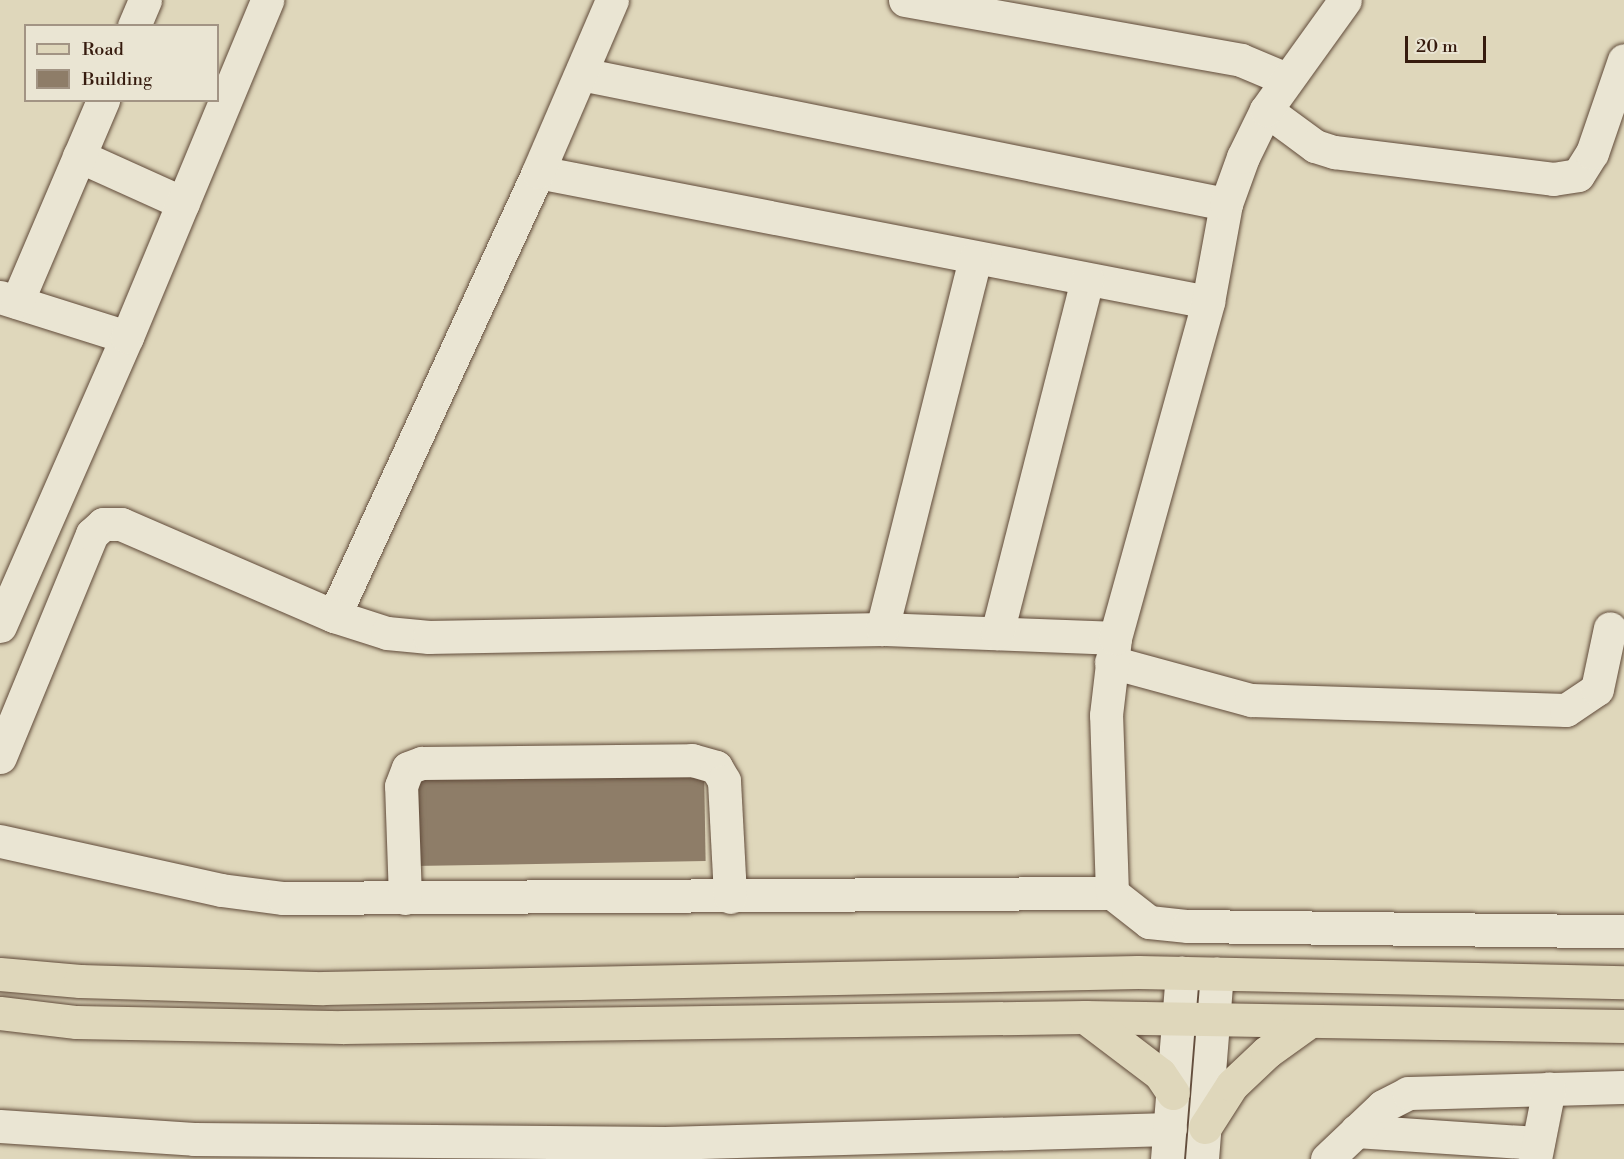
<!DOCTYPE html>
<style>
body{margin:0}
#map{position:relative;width:1624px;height:1159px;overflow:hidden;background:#dfd7bb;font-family:"Libre Bodoni",serif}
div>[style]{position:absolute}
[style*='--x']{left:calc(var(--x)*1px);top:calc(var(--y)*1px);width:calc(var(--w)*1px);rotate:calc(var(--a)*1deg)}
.building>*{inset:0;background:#8e7d68;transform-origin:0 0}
.roads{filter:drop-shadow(0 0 2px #604a39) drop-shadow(0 0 2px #604a39)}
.minor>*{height:33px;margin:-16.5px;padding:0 16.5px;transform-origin:16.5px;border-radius:16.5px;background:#eae5d3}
.major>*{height:33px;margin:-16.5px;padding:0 16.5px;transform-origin:16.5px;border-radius:16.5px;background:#dfd7bb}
span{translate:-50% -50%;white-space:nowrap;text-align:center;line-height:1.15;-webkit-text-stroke:6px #eae5d3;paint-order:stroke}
.legend{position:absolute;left:24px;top:24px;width:195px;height:78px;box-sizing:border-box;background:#eae5d3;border:2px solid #a29484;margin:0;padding:8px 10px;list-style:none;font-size:18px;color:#361b0e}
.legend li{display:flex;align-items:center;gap:12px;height:30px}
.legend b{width:30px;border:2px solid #a29484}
.scale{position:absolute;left:1405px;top:36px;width:81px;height:27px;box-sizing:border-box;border:3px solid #361b0e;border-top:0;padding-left:8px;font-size:18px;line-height:21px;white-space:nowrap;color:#361b0e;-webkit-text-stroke:4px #eae5d3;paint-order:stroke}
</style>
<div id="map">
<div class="building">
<i style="left:704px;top:768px;width:93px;height:293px;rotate:89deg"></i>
</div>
<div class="roads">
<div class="minor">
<i style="--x:905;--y:0;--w:341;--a:10.1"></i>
<i style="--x:1241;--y:60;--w:49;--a:22.9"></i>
<i style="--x:134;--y:26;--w:28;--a:-67"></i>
<i style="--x:581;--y:74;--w:658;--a:11.4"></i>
<i style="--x:1266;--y:110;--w:61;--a:36.3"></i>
<i style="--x:1315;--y:146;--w:20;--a:18"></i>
<i style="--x:1334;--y:152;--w:221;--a:7"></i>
<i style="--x:1553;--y:179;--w:25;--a:-9"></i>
<i style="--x:1578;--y:175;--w:26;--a:-58"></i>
<i style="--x:1592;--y:153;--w:98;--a:-71"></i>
<i style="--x:79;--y:156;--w:114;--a:24.3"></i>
<i style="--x:538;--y:172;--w:682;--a:10.98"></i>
<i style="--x:0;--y:297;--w:133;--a:17.5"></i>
<i style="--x:17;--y:302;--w:220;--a:-66.9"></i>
<i style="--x:334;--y:616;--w:489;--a:-65.3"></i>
<i style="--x:538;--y:172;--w:187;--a:-66.7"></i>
<i style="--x:0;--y:626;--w:316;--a:-66.3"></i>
<i style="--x:127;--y:337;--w:365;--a:-67.4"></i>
<i style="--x:882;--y:629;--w:233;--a:2.2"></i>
<i style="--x:997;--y:633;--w:365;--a:-75.7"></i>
<i style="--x:1111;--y:662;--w:145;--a:15.2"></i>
<i style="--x:1251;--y:700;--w:315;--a:1.8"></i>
<i style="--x:1566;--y:710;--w:37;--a:-34"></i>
<i style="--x:1597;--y:689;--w:62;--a:-78"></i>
<i style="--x:0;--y:757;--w:241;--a:-67.6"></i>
<i style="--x:92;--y:534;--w:15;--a:-42"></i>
<i style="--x:103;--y:524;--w:18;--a:0"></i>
<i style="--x:121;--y:524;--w:232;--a:23.4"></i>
<i style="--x:334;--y:616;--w:56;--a:17.8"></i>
<i style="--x:387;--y:633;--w:42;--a:5.4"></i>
<i style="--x:429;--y:637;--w:453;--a:-1"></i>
<i style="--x:882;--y:629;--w:382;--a:-75.9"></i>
<i style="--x:0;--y:841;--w:226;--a:12.5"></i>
<i style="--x:221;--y:890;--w:63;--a:7.4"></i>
<i style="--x:283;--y:898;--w:829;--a:-0.35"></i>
<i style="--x:1112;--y:893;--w:47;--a:38.1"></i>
<i style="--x:1149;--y:922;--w:39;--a:6"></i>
<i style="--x:1188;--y:926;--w:436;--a:0.7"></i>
<i style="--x:1112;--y:893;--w:178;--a:-91.9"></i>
<i style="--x:1106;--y:715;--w:78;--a:-83.3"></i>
<i style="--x:1115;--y:638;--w:349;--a:-74.5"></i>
<i style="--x:1208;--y:302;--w:100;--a:-79.6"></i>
<i style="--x:1226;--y:204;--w:50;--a:-70.1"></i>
<i style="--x:1243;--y:157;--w:52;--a:-63.9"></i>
<i style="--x:1266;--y:110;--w:135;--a:-54.3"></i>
<i style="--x:405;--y:898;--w:112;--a:-92"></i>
<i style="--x:401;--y:786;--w:19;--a:-69"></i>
<i style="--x:408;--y:768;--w:15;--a:-20"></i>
<i style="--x:422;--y:763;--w:270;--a:-0.6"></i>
<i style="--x:692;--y:760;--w:25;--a:16"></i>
<i style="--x:716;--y:767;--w:16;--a:60"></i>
<i style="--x:724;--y:781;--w:116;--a:87"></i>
<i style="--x:0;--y:1126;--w:194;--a:3.8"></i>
<i style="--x:194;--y:1139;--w:471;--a:0.5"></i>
<i style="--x:665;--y:1143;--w:505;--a:-1.59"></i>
<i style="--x:1356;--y:1131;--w:182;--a:3.8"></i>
<i style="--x:1167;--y:1159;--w:187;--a:-85.4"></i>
<i style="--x:1202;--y:1159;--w:186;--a:-85.4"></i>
<i style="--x:1327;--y:1159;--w:77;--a:-43.4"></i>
<i style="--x:1383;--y:1106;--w:28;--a:-27"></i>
<i style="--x:1408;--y:1093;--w:216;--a:-1.6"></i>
<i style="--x:1535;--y:1159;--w:72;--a:-78.8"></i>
</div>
<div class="major">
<i style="--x:0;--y:974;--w:80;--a:5"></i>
<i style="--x:80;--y:981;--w:243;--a:1.7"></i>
<i style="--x:323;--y:988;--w:815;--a:-1.12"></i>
<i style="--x:1138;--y:972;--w:486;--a:1.2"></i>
<i style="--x:0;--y:1013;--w:77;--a:6.8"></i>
<i style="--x:76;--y:1022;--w:267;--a:1.1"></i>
<i style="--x:343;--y:1027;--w:742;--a:-0.77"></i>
<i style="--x:1085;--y:1017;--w:539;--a:0.96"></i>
<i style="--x:1085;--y:1017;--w:94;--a:37.2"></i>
<i style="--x:1160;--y:1074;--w:23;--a:56"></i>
<i style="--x:1205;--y:1127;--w:50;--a:-57.3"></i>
<i style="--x:1232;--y:1085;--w:48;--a:-43.3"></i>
<i style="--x:1267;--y:1052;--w:49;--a:-35.9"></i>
</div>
</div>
<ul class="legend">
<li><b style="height:8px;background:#dfd7bb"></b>Road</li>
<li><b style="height:16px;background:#8e7d68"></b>Building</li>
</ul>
<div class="scale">20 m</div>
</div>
